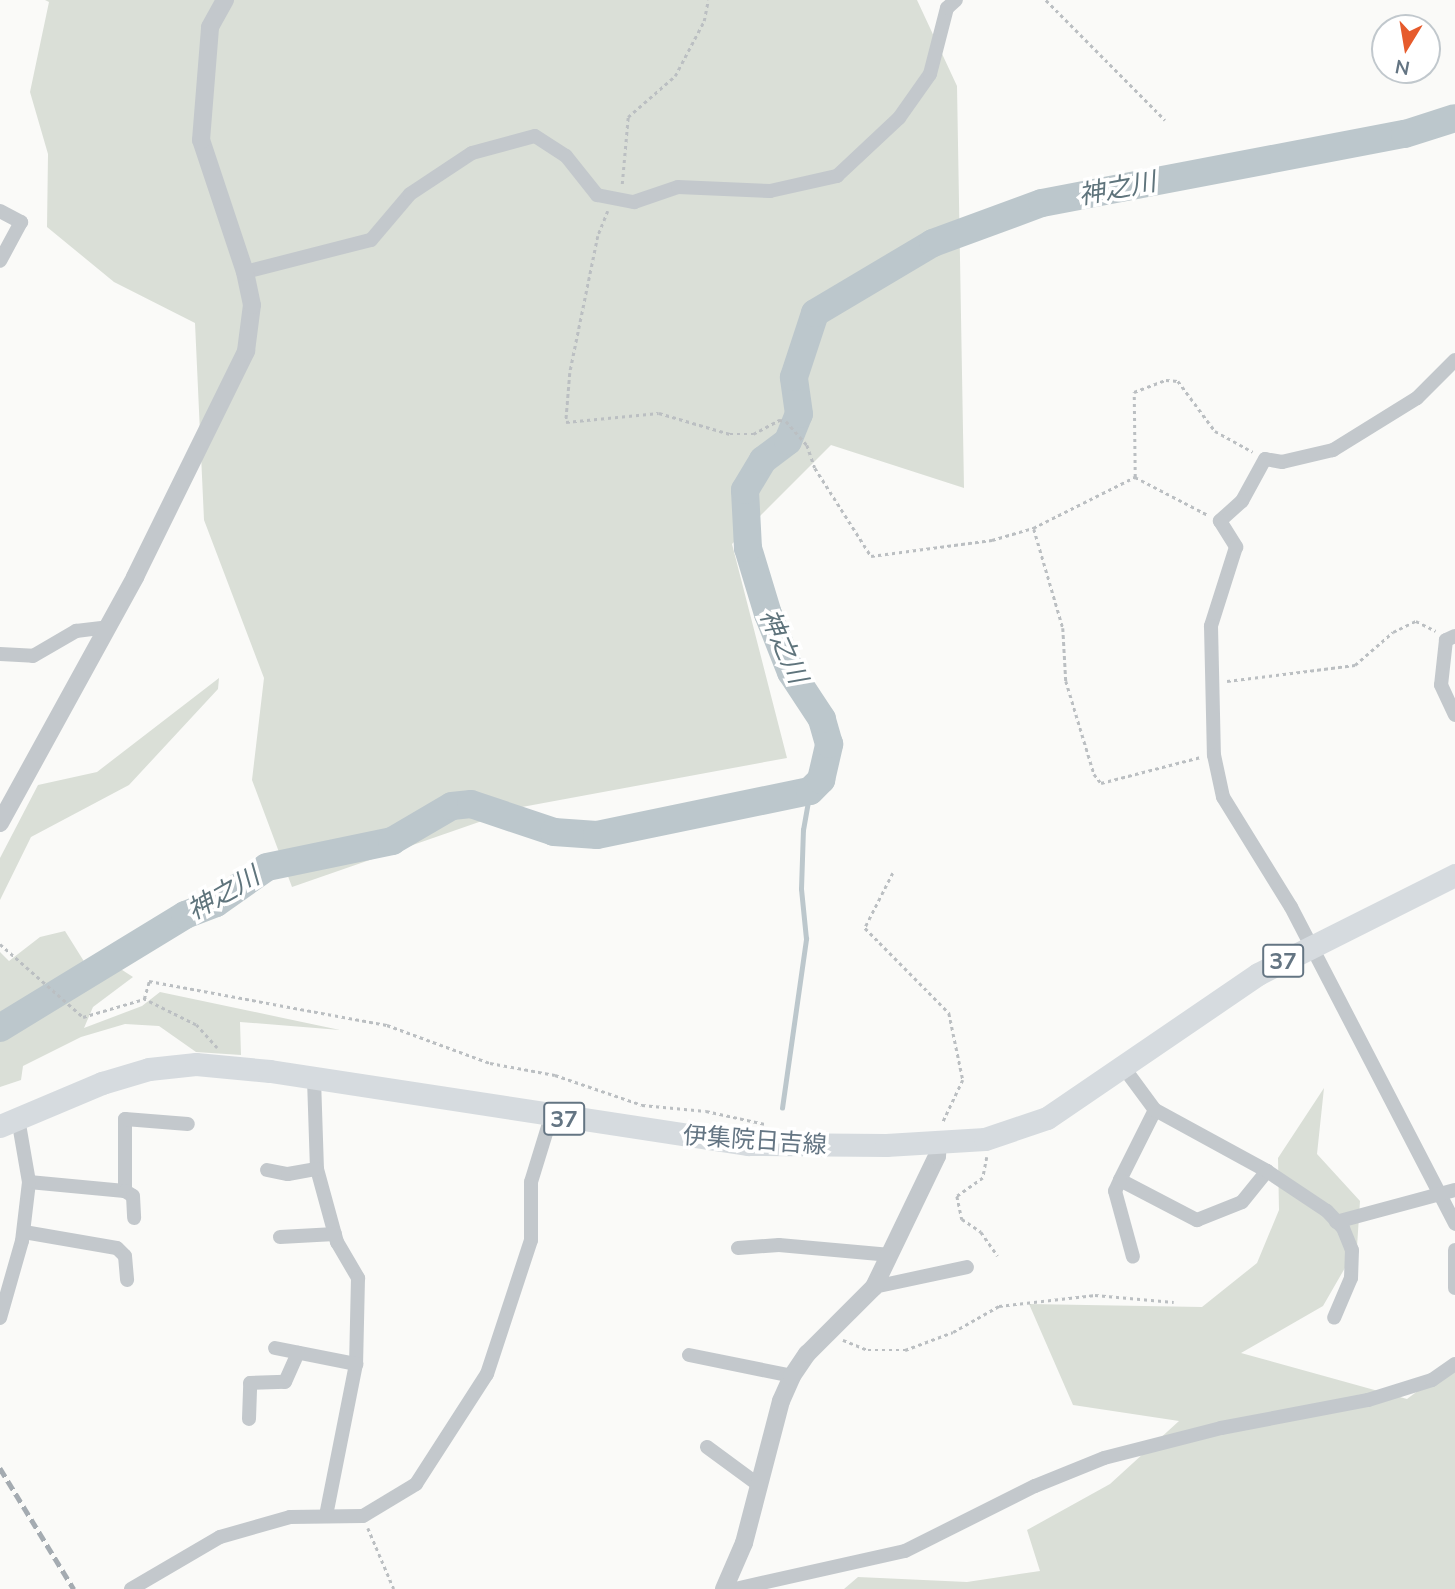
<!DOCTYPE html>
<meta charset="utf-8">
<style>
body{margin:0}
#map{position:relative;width:1455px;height:1589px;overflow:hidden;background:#fafaf8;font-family:Mulish,"Noto Sans JP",sans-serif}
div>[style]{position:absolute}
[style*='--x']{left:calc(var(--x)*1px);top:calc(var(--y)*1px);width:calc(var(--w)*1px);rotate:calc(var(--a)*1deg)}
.green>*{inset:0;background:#dadfd7}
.stream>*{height:4.5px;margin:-2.25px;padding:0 2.25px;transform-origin:2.25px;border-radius:2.25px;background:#bcc7cc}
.river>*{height:28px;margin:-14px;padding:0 14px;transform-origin:14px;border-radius:14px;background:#bcc7cc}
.path>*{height:2.5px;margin-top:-1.25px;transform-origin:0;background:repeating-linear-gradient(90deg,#bbbfc2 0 3.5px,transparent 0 7px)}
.minor>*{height:14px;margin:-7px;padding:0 7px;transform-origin:7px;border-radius:7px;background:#c3c8cc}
.tertiary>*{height:18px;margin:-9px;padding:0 9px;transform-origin:9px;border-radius:9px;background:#c3c8cc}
.primary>*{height:23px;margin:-11.5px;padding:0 11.5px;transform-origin:11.5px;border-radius:11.5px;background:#d6dbdf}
.rail>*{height:4.5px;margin-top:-2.25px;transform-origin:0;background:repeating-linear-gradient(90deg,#a4abb1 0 10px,transparent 0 15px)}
span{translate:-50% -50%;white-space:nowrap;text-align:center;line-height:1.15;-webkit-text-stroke:7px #fff;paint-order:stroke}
.shield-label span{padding:2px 5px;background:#fff;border:2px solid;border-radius:5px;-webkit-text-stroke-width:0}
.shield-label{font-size:23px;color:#647583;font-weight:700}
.street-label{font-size:24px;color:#647583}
.water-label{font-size:26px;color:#5f747c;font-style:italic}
.north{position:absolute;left:1371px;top:14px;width:70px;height:70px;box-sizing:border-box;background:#fff;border:2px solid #c1c8cd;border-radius:50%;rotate:191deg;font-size:19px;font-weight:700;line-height:28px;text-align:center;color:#647583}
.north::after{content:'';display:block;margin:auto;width:24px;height:32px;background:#e65b2c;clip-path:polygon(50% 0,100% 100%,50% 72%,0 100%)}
</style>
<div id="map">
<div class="green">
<i style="clip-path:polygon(45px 0,917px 0,957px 86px,964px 488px,831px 445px,732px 544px,787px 758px,522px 807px,292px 887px,252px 780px,264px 678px,204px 520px,195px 323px,114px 282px,47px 227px,48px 154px,30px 92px,49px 2px)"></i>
<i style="clip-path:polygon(219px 678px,218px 689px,129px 785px,31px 837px,0 900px,0 858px,38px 785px,97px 772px)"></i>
<i style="clip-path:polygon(65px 931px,95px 979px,116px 966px,133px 977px,93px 1007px,84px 1028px,142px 1006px,160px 992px,340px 1030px,240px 1022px,241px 1055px,196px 1052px,159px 1026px,125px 1024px,81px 1037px,23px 1066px,21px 1080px,0 1087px,0 952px,9px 961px,40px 937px)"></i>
<i style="clip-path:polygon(1324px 1088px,1317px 1154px,1360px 1201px,1357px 1247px,1323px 1306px,1241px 1353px,1407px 1399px,1455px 1363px,1455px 1589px,844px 1589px,858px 1577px,967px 1582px,1040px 1571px,1027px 1530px,1110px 1484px,1179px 1421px,1073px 1405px,1029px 1304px,1202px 1307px,1257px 1263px,1279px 1210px,1278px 1158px)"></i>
</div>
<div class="stream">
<i style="--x:782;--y:1108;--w:171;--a:-81.9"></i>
<i style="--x:806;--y:939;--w:50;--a:-95.7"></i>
<i style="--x:801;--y:889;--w:59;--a:-88.1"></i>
<i style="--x:803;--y:830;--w:40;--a:-80"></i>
</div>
<div class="river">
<i style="--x:0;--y:1028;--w:217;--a:-31.4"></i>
<i style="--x:185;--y:915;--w:33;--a:-21"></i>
<i style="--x:216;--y:903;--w:62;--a:-35.2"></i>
<i style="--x:267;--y:867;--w:128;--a:-11.7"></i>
<i style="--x:392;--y:841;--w:69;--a:-30.3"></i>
<i style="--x:452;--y:806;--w:19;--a:-6"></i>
<i style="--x:471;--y:804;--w:88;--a:18.6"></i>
<i style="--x:554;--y:832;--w:43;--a:4"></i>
<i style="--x:597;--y:835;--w:217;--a:-11.7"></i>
<i style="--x:810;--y:791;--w:16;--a:-45"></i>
<i style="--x:821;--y:780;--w:37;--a:-77"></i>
<i style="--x:829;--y:744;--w:26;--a:-106"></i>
<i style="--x:822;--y:719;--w:56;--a:-123.4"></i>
<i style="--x:791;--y:672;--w:62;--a:-111.6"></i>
<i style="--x:768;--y:614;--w:69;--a:-106.9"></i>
<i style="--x:748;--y:548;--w:58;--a:-93"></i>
<i style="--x:745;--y:490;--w:35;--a:-59"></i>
<i style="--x:763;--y:460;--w:31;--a:-37"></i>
<i style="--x:788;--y:441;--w:29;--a:-68"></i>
<i style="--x:799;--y:414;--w:37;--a:-98"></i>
<i style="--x:794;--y:377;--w:67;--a:-71.8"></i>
<i style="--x:815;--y:313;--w:137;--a:-30.7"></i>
<i style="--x:933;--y:243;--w:116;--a:-20.2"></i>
<i style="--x:1042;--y:203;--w:369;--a:-10.8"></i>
<i style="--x:1405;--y:134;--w:52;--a:-17.7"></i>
</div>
<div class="path">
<i style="--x:1046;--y:0;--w:169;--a:45.2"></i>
<i style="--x:622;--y:184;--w:67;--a:-84.9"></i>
<i style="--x:628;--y:117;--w:62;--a:-41.1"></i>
<i style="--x:675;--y:76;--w:62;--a:-62.2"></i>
<i style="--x:704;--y:21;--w:21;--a:-79"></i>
<i style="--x:608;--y:211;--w:27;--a:112"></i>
<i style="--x:598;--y:236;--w:140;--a:101.6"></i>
<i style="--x:570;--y:373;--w:49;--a:94.7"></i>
<i style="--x:566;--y:422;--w:93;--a:-5.5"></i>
<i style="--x:659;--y:413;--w:74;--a:16.5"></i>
<i style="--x:730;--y:434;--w:23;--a:0"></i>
<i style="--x:753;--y:434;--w:30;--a:-28"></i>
<i style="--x:779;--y:420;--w:7;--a:8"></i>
<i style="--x:786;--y:421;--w:32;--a:49"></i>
<i style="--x:807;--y:445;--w:24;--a:71"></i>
<i style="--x:815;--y:468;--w:104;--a:57.5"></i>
<i style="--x:871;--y:556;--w:122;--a:-7.5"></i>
<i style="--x:992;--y:540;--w:43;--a:-16.3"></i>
<i style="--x:1033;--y:528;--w:114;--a:-26.6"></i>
<i style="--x:1135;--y:477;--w:82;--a:27.5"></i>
<i style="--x:1135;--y:477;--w:85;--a:-90.7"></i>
<i style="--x:1134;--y:392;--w:34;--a:-21"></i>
<i style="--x:1166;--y:380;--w:12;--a:5"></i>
<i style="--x:1178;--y:381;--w:62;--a:53.5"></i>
<i style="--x:1215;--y:431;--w:43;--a:28.9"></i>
<i style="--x:1034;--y:529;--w:103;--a:73.7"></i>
<i style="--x:1063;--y:628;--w:53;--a:86.8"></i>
<i style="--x:1066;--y:681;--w:97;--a:73.2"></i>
<i style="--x:1094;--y:774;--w:11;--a:52"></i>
<i style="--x:1101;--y:783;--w:103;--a:-14.6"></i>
<i style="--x:1227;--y:681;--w:129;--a:-7.1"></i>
<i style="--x:1355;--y:665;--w:50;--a:-41"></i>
<i style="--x:1393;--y:632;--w:25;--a:-26"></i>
<i style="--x:1416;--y:621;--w:22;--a:27"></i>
<i style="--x:893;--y:873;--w:62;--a:117"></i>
<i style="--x:865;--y:928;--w:120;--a:45.3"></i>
<i style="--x:949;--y:1013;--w:68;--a:78.2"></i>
<i style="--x:963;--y:1080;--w:47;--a:115.5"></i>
<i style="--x:0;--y:944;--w:111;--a:41.3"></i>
<i style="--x:83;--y:1017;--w:64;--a:-16.4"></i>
<i style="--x:217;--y:1048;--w:31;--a:-132"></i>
<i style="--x:196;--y:1025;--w:58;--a:-153.4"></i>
<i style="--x:144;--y:999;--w:19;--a:-74"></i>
<i style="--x:149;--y:981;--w:242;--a:10.5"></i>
<i style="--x:387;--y:1025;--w:110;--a:20.3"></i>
<i style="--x:490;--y:1063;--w:66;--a:10.5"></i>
<i style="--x:555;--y:1075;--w:92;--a:19"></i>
<i style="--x:642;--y:1105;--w:64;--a:5.4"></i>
<i style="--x:706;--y:1111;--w:60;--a:12.4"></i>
<i style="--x:987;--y:1157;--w:21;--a:101"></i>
<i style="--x:983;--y:1178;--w:32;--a:145"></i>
<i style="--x:957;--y:1196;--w:24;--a:78"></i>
<i style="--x:962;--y:1219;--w:23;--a:34"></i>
<i style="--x:981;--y:1232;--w:29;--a:55"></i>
<i style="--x:843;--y:1340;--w:27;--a:22"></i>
<i style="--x:868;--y:1350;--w:37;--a:0"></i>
<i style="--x:905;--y:1350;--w:51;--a:-20.6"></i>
<i style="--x:953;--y:1332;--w:53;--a:-29.5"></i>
<i style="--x:999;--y:1306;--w:97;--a:-6.5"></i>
<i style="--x:1095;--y:1295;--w:79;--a:5.1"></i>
<i style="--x:368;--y:1528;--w:66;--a:66.9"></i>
</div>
<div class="minor">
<i style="--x:0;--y:211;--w:24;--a:28"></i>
<i style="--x:21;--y:222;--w:44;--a:118.3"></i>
<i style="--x:245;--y:272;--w:130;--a:-14.3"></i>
<i style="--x:371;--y:240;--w:60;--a:-49.7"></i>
<i style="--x:410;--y:194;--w:74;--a:-33.5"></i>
<i style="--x:472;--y:153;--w:65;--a:-15.1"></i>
<i style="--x:535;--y:136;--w:37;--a:33"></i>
<i style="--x:566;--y:156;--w:50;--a:51.5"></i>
<i style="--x:597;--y:195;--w:38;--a:11"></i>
<i style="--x:634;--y:202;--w:46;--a:-18.8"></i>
<i style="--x:678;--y:187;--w:92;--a:2.5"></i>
<i style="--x:770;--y:191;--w:69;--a:-12.6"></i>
<i style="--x:837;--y:176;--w:85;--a:-43.1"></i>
<i style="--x:899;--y:118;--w:54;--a:-54.8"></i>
<i style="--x:930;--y:74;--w:68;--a:-75.6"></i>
<i style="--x:947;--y:8;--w:12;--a:-42"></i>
<i style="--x:1455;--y:360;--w:54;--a:135"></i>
<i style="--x:1417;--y:398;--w:99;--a:148.2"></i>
<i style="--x:1333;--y:450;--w:52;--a:166.8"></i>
<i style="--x:1282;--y:462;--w:17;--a:-170"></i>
<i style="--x:1265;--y:459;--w:48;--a:118.7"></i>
<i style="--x:1242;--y:501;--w:30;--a:138"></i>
<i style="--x:1220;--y:521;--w:31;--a:58"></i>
<i style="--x:1236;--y:547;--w:83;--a:107.6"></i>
<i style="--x:1211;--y:626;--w:129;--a:88.7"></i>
<i style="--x:1214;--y:755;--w:43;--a:77.9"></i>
<i style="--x:1223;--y:797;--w:129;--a:58.3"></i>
<i style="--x:1291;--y:907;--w:357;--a:62.6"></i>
<i style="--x:1455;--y:636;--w:10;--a:156"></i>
<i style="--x:1446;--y:640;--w:45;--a:96.3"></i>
<i style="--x:1441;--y:685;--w:33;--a:65"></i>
<i style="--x:0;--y:654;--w:33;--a:3"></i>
<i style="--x:33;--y:656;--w:50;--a:-30.2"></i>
<i style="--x:76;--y:631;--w:32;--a:-7"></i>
<i style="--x:1124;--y:1068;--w:52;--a:53.6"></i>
<i style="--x:1155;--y:1110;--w:78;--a:116.6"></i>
<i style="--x:1120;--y:1180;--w:87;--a:27.5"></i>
<i style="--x:1197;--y:1220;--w:48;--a:-21.8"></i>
<i style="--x:1242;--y:1202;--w:40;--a:-51"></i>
<i style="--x:1267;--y:1171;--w:128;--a:-151.4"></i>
<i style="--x:314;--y:1079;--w:90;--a:88.1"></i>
<i style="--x:317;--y:1169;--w:76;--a:74.7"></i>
<i style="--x:337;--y:1242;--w:42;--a:59.7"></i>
<i style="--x:358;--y:1278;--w:86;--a:91.3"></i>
<i style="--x:356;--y:1364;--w:155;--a:101.2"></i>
<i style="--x:267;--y:1170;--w:21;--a:11"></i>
<i style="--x:288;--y:1174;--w:29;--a:-10"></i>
<i style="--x:1267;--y:1171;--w:72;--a:33.7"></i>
<i style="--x:1327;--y:1211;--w:23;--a:47"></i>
<i style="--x:1343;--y:1228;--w:24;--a:68"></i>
<i style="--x:1352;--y:1250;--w:28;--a:92"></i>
<i style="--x:1351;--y:1278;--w:43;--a:113"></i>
<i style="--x:1120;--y:1180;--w:12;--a:114"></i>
<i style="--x:1115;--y:1191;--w:68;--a:74.7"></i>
<i style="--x:29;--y:1182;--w:96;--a:5.4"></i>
<i style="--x:125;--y:1191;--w:72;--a:-90"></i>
<i style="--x:125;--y:1119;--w:63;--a:4.5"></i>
<i style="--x:125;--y:1191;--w:9;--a:32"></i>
<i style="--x:133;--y:1196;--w:22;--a:87"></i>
<i style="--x:1336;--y:1222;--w:123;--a:-15.1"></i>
<i style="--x:24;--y:1232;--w:94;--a:9.8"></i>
<i style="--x:117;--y:1248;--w:11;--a:45"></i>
<i style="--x:125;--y:1256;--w:24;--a:85"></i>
<i style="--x:280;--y:1237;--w:55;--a:-3.1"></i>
<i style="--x:738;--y:1248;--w:41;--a:-4.2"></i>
<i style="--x:779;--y:1245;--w:112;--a:5.1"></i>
<i style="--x:1455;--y:1250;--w:38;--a:90"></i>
<i style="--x:874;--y:1287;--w:95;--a:-12.1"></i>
<i style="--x:0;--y:1318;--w:80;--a:-74.1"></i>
<i style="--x:22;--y:1241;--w:59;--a:-83.2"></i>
<i style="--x:29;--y:1182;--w:65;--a:-99.8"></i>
<i style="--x:275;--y:1348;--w:83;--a:11.2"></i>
<i style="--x:689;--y:1355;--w:105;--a:11.5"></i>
<i style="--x:249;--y:1419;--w:36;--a:-88"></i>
<i style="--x:250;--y:1383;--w:35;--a:-2"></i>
<i style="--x:285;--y:1382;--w:32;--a:-66"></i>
<i style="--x:707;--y:1447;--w:66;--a:36.3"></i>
<i style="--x:131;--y:1589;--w:103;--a:-30.3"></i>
<i style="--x:220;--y:1537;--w:73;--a:-15.9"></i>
<i style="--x:290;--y:1517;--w:73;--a:-0.8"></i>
<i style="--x:363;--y:1516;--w:62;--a:-31.1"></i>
<i style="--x:416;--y:1484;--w:131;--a:-57.2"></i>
<i style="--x:487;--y:1374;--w:141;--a:-71.8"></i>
<i style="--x:531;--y:1240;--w:58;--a:-90"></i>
<i style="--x:531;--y:1182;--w:68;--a:-72.9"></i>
<i style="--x:735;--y:1589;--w:174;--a:-12.6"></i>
<i style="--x:905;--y:1551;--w:145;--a:-26.6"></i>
<i style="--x:1035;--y:1486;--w:74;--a:-22.1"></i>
<i style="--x:1104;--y:1458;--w:121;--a:-14.4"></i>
<i style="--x:1221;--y:1428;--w:150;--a:-10.8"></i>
<i style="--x:1368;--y:1400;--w:67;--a:-17.4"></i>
<i style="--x:1432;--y:1380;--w:28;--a:-35"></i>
</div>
<div class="tertiary">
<i style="--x:0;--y:823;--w:281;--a:-61.2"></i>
<i style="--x:135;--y:577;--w:252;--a:-63.8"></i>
<i style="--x:246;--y:351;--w:46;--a:-82.6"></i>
<i style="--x:252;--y:305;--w:34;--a:-102"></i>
<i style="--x:245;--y:272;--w:139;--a:-108.4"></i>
<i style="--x:201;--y:140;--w:113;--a:-85.4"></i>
<i style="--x:210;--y:27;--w:31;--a:-61"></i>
<i style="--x:724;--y:1589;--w:50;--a:-66.5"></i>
<i style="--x:744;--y:1543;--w:147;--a:-75.4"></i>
<i style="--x:781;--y:1401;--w:27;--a:-66"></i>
<i style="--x:792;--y:1376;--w:27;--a:-56"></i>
<i style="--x:807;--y:1354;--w:95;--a:-45"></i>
<i style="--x:874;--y:1287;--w:145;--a:-64.3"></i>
<i style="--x:937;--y:1156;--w:14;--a:-86"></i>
</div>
<div class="primary">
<i style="--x:0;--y:1126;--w:111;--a:-22.9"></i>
<i style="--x:102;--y:1083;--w:49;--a:-16.6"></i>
<i style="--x:149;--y:1069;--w:47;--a:-6.1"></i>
<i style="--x:196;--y:1064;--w:74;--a:5.4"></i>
<i style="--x:270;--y:1071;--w:484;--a:8.7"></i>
<i style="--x:748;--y:1144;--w:138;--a:0.4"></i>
<i style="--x:886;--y:1145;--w:99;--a:-3.5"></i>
<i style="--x:985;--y:1139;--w:65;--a:-18.7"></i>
<i style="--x:1047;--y:1118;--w:255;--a:-34.3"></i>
<i style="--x:1258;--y:974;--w:220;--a:-26.7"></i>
</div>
<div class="rail">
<i style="--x:0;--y:1468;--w:142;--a:58.6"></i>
</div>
<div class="shield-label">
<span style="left:1283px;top:961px">37</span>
<span style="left:564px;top:1119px">37</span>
</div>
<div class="street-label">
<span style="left:755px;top:1140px;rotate:4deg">伊集院日吉線</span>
</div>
<div class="water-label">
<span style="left:1117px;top:188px;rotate:-11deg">神之川</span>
<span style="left:784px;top:646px;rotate:66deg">神之川</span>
<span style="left:223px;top:893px;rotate:-30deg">神之川</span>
</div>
<div class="north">N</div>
</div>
